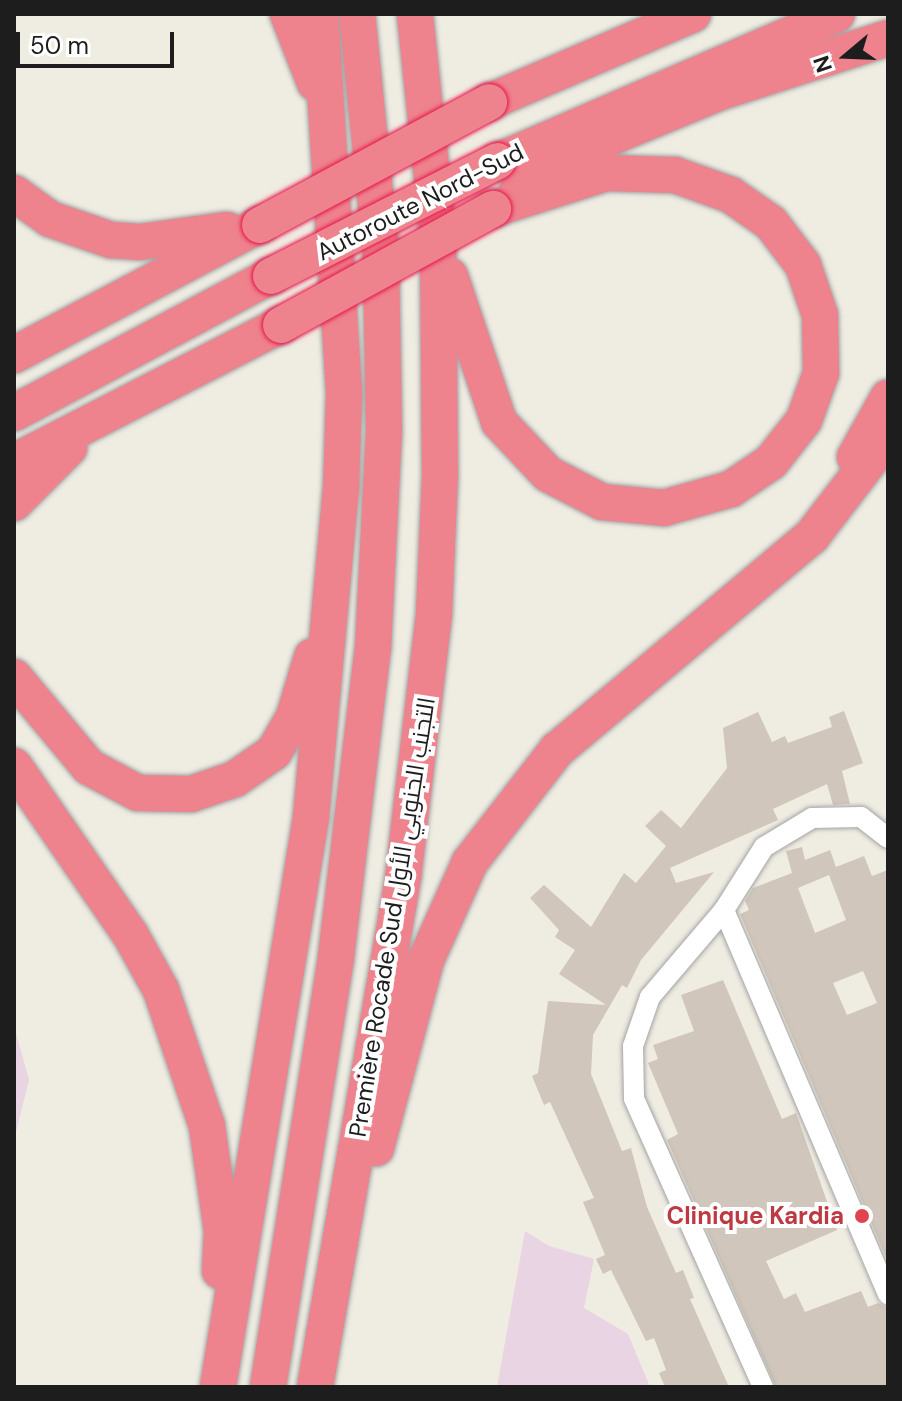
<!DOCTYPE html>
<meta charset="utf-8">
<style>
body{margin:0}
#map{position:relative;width:902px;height:1401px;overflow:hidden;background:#efece2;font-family:"DM Sans",Cairo,sans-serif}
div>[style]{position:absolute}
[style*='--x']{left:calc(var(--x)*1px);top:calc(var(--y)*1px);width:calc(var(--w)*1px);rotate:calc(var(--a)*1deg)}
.industrial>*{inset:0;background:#e9d4e3}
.building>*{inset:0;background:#d0c6bb}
.roads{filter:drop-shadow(0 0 2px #a4a4a4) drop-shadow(0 0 2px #a4a4a4)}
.minor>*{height:20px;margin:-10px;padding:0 10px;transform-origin:10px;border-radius:10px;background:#fff}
.motorway>*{height:36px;margin:-18px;padding:0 18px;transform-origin:18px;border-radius:18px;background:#ee838d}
.bridges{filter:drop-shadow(0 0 2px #e7154b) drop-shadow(0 0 2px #e7154b)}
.motorway-bridge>*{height:36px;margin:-18px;padding:0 18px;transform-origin:18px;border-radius:18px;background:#ee838d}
.dots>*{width:22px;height:22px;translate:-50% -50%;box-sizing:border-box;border:4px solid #fff;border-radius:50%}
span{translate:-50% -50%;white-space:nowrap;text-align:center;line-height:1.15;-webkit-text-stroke:8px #fff;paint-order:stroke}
.street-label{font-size:24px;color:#1d1d1d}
.health-label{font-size:24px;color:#be3a42;font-weight:700}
.right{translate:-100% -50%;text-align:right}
.frame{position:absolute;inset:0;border:16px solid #1d1d1d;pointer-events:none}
.north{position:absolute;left:806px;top:16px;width:80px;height:80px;-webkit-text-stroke:6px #fff;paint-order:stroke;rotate:251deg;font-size:22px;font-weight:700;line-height:32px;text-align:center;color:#1d1d1d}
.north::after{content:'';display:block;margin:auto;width:28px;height:36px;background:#1d1d1d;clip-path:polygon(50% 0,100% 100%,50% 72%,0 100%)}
.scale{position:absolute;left:16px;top:32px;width:158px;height:36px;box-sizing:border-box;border:4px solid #1d1d1d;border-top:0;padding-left:10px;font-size:24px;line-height:28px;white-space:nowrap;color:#1d1d1d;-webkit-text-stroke:6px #fff;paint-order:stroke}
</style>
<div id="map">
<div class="industrial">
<i style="clip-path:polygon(14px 1026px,29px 1080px,14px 1140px)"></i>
<i style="clip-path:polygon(525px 1231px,549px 1246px,594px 1259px,584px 1308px,628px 1334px,650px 1387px,497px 1387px)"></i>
</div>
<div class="building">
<i style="clip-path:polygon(844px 711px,863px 763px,842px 771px,850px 804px,833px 805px,827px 784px,773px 809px,778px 820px,670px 868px,676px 883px,714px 872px,641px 960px,627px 988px,622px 985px,593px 1035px,591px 1074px,622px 1151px,631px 1148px,647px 1207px,676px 1273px,683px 1270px,694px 1298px,690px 1299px,729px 1387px,665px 1387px,659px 1373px,666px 1370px,654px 1338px,646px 1341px,611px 1270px,603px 1274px,596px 1259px,605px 1255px,583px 1202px,594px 1198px,550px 1102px,544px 1105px,532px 1076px,538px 1073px,548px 1001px,606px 1005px,559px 974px,575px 950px,555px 937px,559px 930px,530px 898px,544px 885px,591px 927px,624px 873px,636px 883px,666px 846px,645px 826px,661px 810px,681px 828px,727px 768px,723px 728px,758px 712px,772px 742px,785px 736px,788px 743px,832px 727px,829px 717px)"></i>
<i style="clip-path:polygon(evenodd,802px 847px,805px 860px,830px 850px,836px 867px,864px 856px,872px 876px,888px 870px,888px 1262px,740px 914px,749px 910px,745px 901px,753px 888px,792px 873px,786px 851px,802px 847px,829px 875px,846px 920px,815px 933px,798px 888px,829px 875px,802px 847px,863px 971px,877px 1003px,847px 1015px,833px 983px,863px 971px)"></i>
<i style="clip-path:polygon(723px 980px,782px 1119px,796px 1113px,837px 1230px,766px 1261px,784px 1299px,796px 1293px,805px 1312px,861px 1291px,868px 1307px,878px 1303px,888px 1308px,888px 1387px,776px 1387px,667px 1140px,678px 1134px,648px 1063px,658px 1059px,653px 1045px,694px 1031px,681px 995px)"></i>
</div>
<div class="roads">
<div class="minor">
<i style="--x:724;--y:910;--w:418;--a:66.9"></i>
<i style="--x:763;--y:1387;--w:316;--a:-114.1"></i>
<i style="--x:634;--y:1098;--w:52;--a:-91.1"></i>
<i style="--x:633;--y:1046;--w:52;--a:-70.9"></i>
<i style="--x:650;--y:997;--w:114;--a:-49.6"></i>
<i style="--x:724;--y:910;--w:75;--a:-57.6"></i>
<i style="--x:764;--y:847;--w:56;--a:-31.1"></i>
<i style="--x:812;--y:818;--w:49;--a:-1.2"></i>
<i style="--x:861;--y:817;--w:34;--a:38"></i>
</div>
<div class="motorway">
<i style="--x:288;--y:14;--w:74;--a:68.6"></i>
<i style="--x:489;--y:102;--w:222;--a:-23.3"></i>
<i style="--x:498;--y:161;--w:369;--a:-23.4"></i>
<i style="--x:517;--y:192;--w:60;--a:-36.9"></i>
<i style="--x:565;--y:156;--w:171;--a:-22.4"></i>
<i style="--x:723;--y:91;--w:173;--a:-17.8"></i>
<i style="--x:14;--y:193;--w:44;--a:35.8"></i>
<i style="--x:50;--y:219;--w:65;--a:19"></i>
<i style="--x:111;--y:240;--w:29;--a:4"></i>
<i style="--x:140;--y:242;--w:88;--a:-7.9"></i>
<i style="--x:450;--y:276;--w:154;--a:71.4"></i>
<i style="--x:499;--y:422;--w:71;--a:46.7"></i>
<i style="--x:548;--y:474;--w:61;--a:27.4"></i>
<i style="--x:602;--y:502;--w:62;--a:5.5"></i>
<i style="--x:664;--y:508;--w:70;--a:-15.8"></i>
<i style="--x:731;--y:489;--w:48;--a:-34"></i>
<i style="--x:771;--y:462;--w:53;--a:-51.8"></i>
<i style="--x:804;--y:420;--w:50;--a:-70.1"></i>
<i style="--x:821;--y:373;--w:58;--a:-91"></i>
<i style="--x:820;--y:315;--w:53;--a:-108.8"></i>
<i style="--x:803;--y:265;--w:53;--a:-127.3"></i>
<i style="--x:771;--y:223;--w:49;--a:-145"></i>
<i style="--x:731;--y:195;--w:59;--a:-160.3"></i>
<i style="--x:675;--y:175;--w:69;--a:-178.3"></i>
<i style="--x:606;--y:173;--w:119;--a:162.3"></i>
<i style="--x:14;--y:355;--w:278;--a:-27.9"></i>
<i style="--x:14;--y:413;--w:291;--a:-28.1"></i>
<i style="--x:855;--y:457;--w:68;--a:-60.8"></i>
<i style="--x:14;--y:462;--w:300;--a:-27.2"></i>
<i style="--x:14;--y:503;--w:78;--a:-45"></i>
<i style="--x:14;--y:677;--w:117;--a:50.2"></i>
<i style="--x:89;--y:767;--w:55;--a:28"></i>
<i style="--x:138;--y:793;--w:53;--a:1.1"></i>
<i style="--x:191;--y:794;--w:46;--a:-18.8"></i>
<i style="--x:235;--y:779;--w:47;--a:-34.7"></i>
<i style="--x:274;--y:752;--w:40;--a:-60.3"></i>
<i style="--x:294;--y:717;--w:63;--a:-73.3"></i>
<i style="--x:14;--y:766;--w:204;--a:55.4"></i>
<i style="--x:130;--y:934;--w:64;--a:61"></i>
<i style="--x:161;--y:990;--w:144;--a:71.3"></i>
<i style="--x:207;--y:1126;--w:106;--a:81.9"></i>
<i style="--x:222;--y:1231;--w:40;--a:92.9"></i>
<i style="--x:376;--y:1148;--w:195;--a:-75.1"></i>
<i style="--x:426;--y:960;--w:107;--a:-65.8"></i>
<i style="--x:470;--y:862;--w:142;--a:-52.2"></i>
<i style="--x:557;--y:750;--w:333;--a:-40"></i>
<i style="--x:812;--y:536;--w:125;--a:-52.5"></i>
<i style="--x:218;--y:1387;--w:578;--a:-80.73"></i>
<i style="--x:311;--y:817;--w:328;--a:-84.8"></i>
<i style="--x:341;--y:490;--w:98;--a:-88.2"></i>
<i style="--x:344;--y:392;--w:379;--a:-93.6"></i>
<i style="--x:268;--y:1387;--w:435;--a:-81"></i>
<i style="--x:336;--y:957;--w:311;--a:-83.2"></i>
<i style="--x:373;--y:648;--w:217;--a:-87.1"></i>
<i style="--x:384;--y:431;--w:178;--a:-91"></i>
<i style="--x:381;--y:253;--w:240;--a:-95.7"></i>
<i style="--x:315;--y:1387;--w:517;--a:-80.19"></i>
<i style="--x:403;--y:878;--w:267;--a:-83.3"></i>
<i style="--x:434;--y:613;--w:137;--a:-87.5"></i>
<i style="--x:440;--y:476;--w:242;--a:-90.5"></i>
<i style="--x:438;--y:234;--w:221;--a:-96"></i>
</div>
</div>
<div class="bridges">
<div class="motorway-bridge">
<i style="--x:260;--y:225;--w:260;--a:-28.2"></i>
<i style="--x:271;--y:276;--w:254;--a:-26.9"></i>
<i style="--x:281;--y:325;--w:242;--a:-28.7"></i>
</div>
</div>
<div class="dots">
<i style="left:862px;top:1216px;background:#e0444e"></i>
</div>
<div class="street-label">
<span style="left:420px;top:202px;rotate:-27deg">Autoroute Nord-Sud</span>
<span style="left:392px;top:917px;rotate:-81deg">Première Rocade Sud التجنب الجنوبي الأول</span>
</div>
<div class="health-label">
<span class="right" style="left:844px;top:1216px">Clinique Kardia</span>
</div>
<div class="frame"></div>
<div class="north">N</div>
<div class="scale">50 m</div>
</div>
